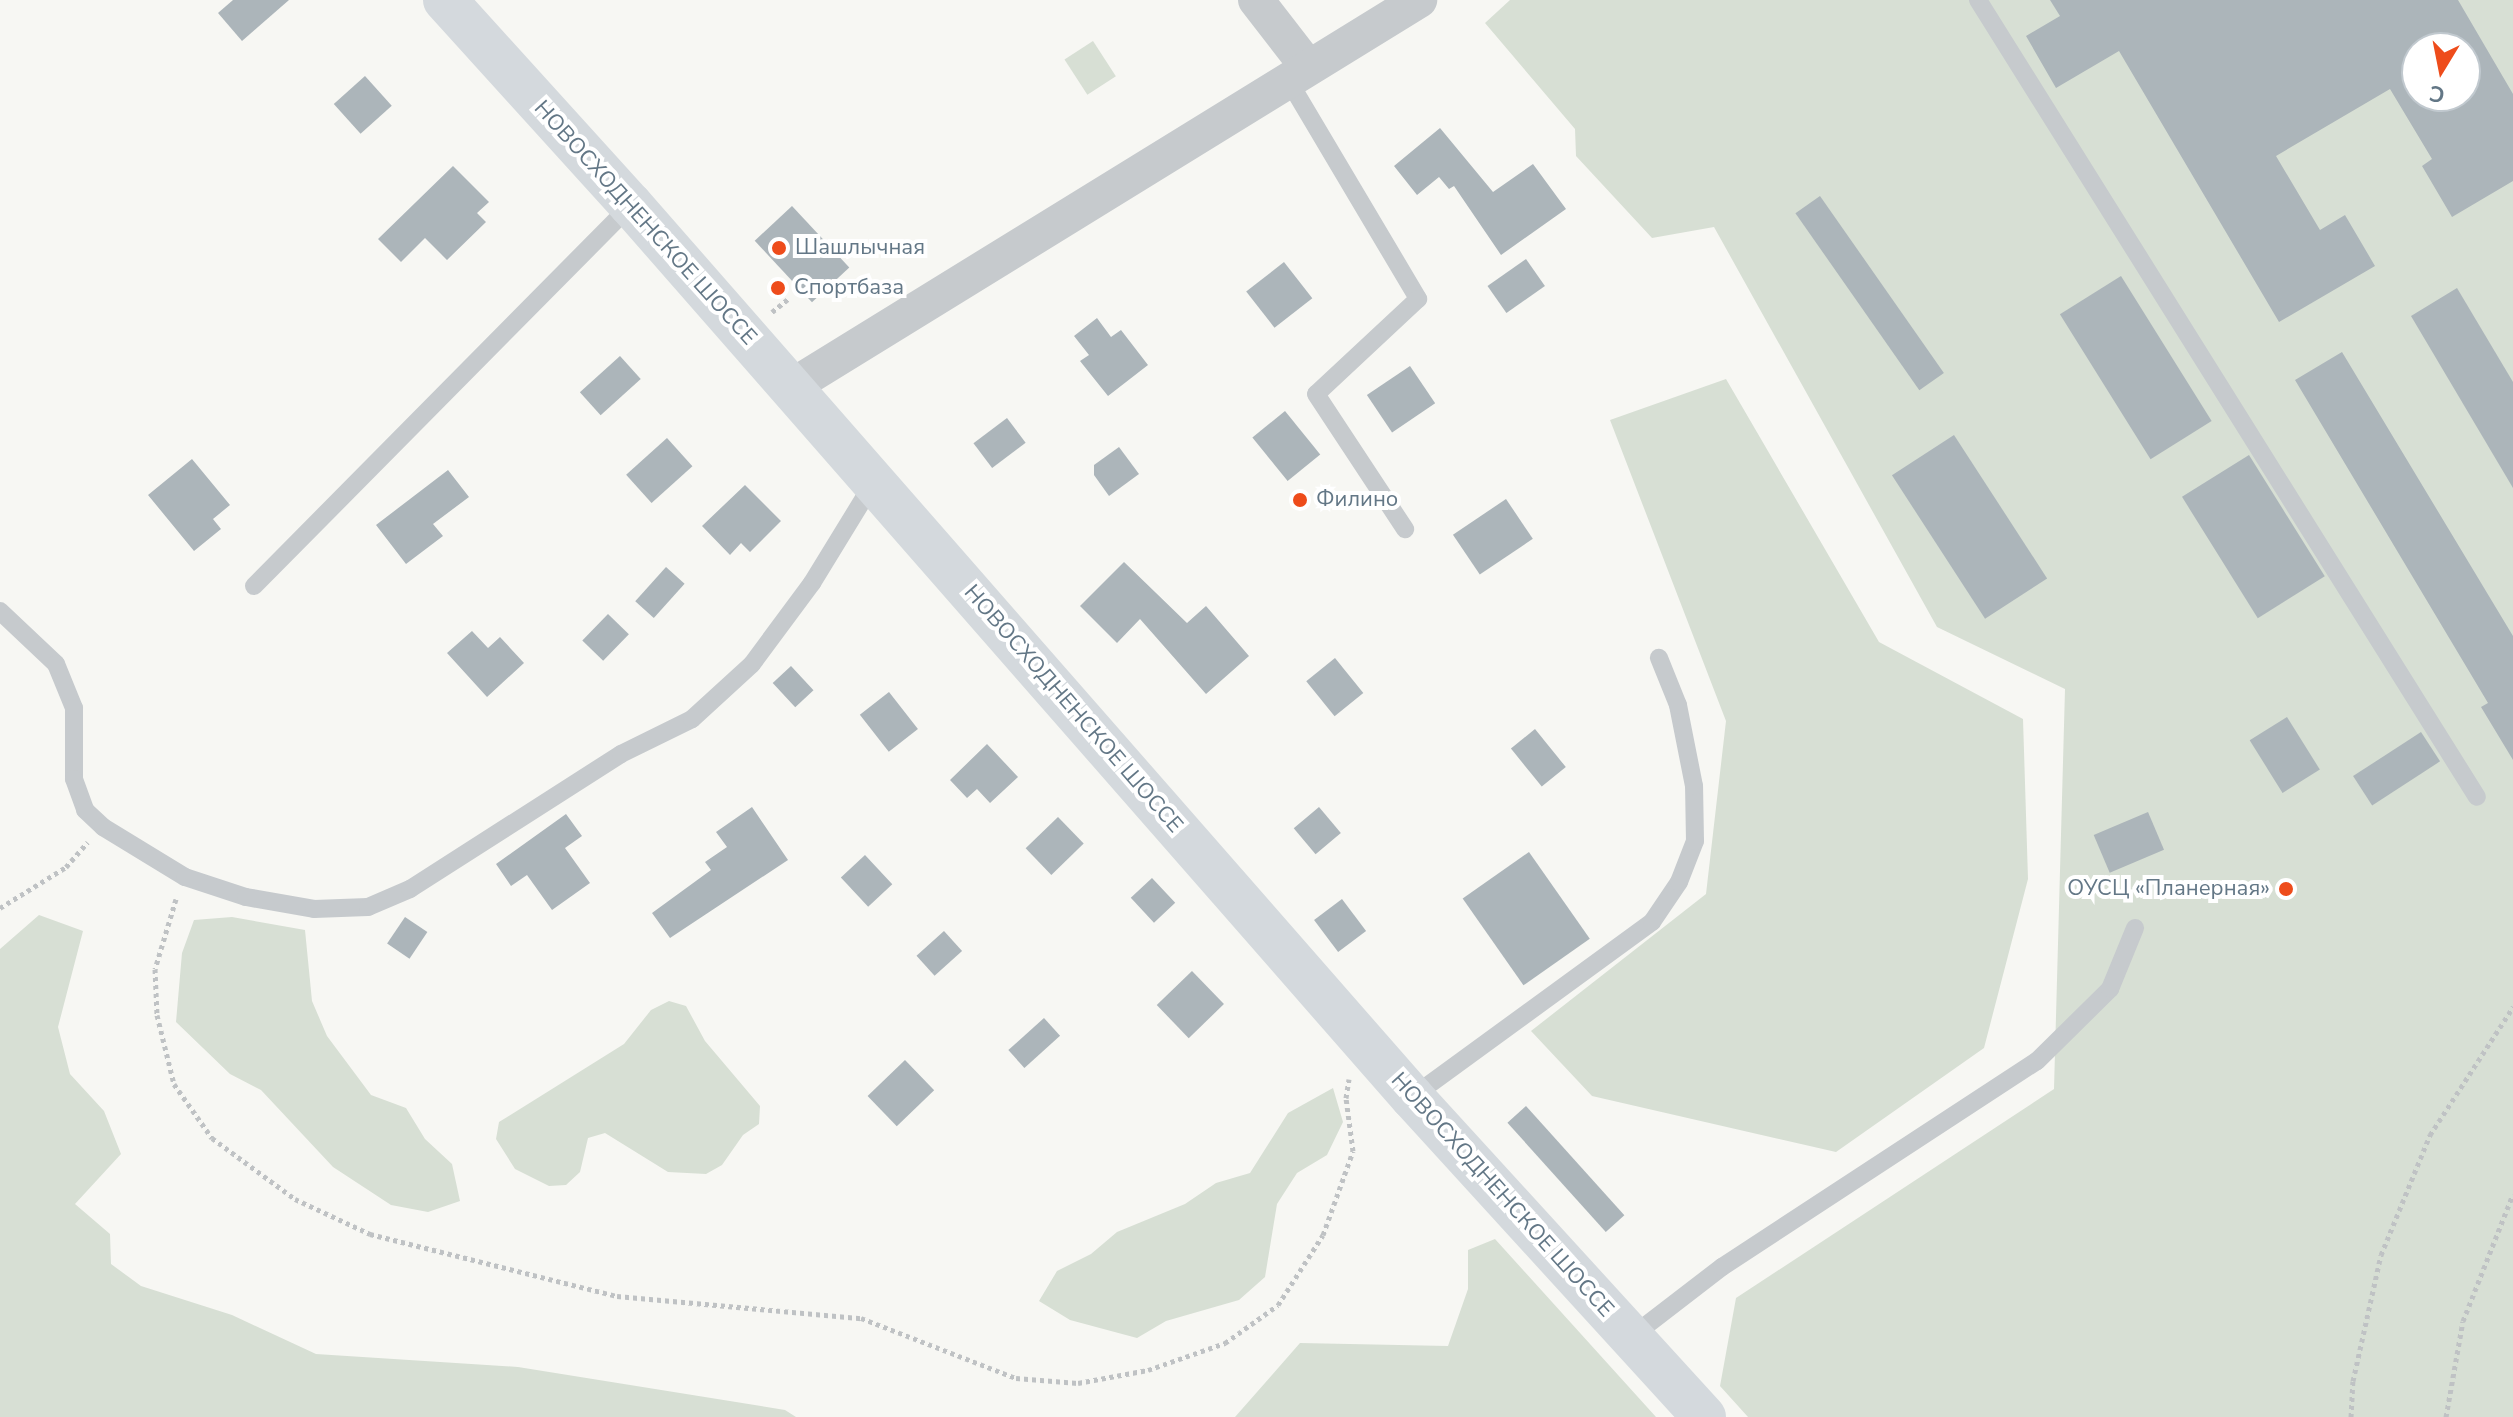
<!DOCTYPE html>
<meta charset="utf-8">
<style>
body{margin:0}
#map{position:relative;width:2513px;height:1417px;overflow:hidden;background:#f7f7f3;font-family:"Nunito Sans",sans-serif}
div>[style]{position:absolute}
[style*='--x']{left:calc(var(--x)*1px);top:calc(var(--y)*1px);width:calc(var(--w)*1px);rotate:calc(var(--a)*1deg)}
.green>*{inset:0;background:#d7dfd4;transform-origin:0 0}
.building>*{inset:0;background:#acb5ba;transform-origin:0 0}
.path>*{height:5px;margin-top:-2.5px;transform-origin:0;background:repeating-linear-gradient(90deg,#bfc2c4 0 4px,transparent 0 8px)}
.service>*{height:18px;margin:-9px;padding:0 9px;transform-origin:9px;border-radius:9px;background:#c6cacd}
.minor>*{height:36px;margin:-18px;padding:0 18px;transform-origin:18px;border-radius:18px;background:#c6cacd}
.secondary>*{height:44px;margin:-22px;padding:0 22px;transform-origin:22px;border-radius:22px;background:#d4d9dd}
.dots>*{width:22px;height:22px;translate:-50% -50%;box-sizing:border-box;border:4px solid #fff;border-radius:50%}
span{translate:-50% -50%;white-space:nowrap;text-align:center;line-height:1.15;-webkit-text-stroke:8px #fff;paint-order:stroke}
.street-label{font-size:22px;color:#637786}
.poi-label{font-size:22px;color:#637786}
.left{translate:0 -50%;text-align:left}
.right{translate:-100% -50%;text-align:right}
.north{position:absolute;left:2401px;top:32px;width:80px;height:80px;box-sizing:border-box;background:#fff;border:2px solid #c1c9cf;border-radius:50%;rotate:190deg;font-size:22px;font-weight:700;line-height:32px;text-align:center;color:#637786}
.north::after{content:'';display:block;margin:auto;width:28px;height:36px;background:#ee4c1b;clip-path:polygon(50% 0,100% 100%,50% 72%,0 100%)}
</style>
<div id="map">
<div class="green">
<i style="clip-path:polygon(evenodd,1510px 0,2513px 0,2513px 1417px,1748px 1417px,1720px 1386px,1736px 1298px,2054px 1089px,2065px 689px,1937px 627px,1714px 227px,1652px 238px,1576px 156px,1575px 129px,1485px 23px,1510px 0,2417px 48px,2465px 48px,2465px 96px,2417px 96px,2417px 48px)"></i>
<i style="left:1093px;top:41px;width:42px;height:34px;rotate:57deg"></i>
<i style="clip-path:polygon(1726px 379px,1879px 642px,2023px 719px,2028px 879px,1984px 1048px,1836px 1152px,1592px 1096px,1531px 1031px,1706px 894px,1726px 721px,1610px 420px)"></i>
<i style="clip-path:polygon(39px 915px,83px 931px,58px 1027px,70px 1074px,104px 1111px,121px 1154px,75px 1204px,110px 1234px,111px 1264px,141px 1286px,232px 1315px,316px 1354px,518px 1367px,785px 1410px,796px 1417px,0 1417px,0 949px)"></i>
<i style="clip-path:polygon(232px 917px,305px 930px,312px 1001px,327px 1036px,371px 1095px,406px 1108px,425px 1139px,452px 1164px,460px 1201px,428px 1212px,391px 1205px,333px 1167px,261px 1090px,230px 1074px,176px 1022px,182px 953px,194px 920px)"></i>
<i style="clip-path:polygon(669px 1001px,686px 1006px,705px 1041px,760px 1106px,759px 1124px,743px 1135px,722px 1165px,706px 1174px,668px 1172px,605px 1133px,588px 1138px,580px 1172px,566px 1185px,549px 1186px,515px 1169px,496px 1139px,499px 1122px,624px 1044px,651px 1010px)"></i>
<i style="clip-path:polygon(1333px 1088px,1343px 1122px,1327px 1155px,1297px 1173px,1277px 1204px,1265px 1277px,1239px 1300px,1166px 1321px,1137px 1338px,1070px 1320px,1039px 1301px,1057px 1271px,1091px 1254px,1117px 1232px,1185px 1204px,1216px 1183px,1250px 1173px,1288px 1113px)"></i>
<i style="clip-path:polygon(1495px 1239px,1656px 1417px,1235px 1417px,1300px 1343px,1448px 1346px,1468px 1289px,1468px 1250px)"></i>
</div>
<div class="building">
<i style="clip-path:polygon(233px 0,289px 0,242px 41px,218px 13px)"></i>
<i style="clip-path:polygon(evenodd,2050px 0,2458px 0,2513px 94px,2513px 181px,2452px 217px,2422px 166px,2432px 159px,2390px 89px,2276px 156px,2320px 230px,2345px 215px,2375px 266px,2279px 322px,2119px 51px,2056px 88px,2026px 36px,2060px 16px,2050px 0,2417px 48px,2465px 48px,2465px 96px,2417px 96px,2417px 48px)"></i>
<i style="left:365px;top:76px;width:40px;height:42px;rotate:48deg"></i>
<i style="clip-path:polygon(1440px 128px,1493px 192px,1533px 164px,1566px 209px,1501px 255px,1454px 186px,1449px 189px,1439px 177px,1417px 195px,1394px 166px)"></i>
<i style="clip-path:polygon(453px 166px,489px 202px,477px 213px,486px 222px,447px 260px,425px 238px,401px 262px,378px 239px)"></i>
<i style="left:1820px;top:196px;width:216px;height:30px;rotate:55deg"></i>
<i style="left:792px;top:206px;width:84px;height:51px;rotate:47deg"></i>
<i style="left:1526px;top:259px;width:33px;height:47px;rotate:55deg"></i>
<i style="left:1284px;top:262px;width:46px;height:48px;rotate:52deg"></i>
<i style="left:2121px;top:276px;width:171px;height:72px;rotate:58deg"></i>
<i style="clip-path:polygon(2457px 288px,2513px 382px,2513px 488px,2411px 316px)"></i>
<i style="clip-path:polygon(1097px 318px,1111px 337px,1121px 330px,1148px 365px,1108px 396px,1080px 361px,1089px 355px,1074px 336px)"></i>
<i style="clip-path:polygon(2342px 352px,2513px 636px,2513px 760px,2481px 707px,2488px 703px,2295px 380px)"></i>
<i style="left:620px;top:356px;width:31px;height:54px;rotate:48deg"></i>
<i style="left:1410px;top:366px;width:45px;height:52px;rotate:56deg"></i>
<i style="left:1285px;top:411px;width:56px;height:42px;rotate:51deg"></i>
<i style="left:1007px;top:418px;width:31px;height:42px;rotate:53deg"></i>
<i style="left:1954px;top:435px;width:171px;height:74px;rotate:57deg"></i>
<i style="left:667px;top:438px;width:38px;height:55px;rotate:48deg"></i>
<i style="clip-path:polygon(1119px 447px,1139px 474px,1109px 496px,1094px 475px,1094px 465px)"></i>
<i style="left:2249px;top:455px;width:143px;height:79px;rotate:58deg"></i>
<i style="clip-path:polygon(192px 459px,230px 505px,213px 519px,221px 529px,194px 551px,148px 495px)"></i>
<i style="clip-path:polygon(448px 470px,469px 497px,433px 524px,443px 536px,406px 564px,376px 525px)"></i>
<i style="clip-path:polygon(745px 485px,781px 521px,750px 552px,741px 543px,730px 555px,702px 526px)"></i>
<i style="left:1506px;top:499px;width:48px;height:64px;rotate:56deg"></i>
<i style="clip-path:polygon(1124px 562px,1187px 623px,1206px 606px,1249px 656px,1206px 694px,1140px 619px,1117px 643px,1080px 606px)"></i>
<i style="left:666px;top:567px;width:25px;height:46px;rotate:42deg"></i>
<i style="left:608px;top:614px;width:29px;height:37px;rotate:44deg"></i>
<i style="clip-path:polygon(472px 631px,488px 648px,500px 637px,524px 663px,487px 697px,447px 653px)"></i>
<i style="left:1335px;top:658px;width:45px;height:37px;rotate:51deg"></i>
<i style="left:791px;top:666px;width:33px;height:25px;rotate:47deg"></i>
<i style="left:889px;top:692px;width:47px;height:37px;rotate:52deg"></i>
<i style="left:2287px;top:717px;width:62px;height:44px;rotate:58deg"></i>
<i style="left:1535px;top:729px;width:49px;height:31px;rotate:51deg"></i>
<i style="left:2421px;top:732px;width:35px;height:81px;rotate:57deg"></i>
<i style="clip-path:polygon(987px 744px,1018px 777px,990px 803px,977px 789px,967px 798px,950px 780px)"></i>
<i style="clip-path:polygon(752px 807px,788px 860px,670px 938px,652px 913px,711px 870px,705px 862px,727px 847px,716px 832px)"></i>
<i style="left:1319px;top:807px;width:34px;height:33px;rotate:50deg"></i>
<i style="left:2148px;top:812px;width:41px;height:59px;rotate:67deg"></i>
<i style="clip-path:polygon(566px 814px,582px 836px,565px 848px,590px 883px,552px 910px,527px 875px,511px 886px,496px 864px)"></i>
<i style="left:1058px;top:817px;width:37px;height:45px;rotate:46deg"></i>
<i style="left:1529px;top:852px;width:106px;height:81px;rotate:55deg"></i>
<i style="left:865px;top:855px;width:40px;height:33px;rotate:47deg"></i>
<i style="left:1152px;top:878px;width:34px;height:29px;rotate:47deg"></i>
<i style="left:1342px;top:899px;width:40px;height:35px;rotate:53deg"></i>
<i style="left:405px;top:917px;width:27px;height:32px;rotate:34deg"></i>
<i style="left:944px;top:931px;width:27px;height:37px;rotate:48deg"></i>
<i style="left:1192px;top:971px;width:46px;height:49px;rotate:46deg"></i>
<i style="left:1044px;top:1018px;width:24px;height:48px;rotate:48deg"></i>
<i style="left:905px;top:1060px;width:42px;height:52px;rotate:46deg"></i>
<i style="left:1526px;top:1106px;width:147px;height:25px;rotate:48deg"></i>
</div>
<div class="path">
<i style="--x:772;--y:312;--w:21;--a:-39"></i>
<i style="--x:176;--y:899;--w:73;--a:106.7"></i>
<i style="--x:155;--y:969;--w:46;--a:87.5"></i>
<i style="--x:157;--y:1015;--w:71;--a:76.2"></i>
<i style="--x:174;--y:1084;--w:66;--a:54.9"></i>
<i style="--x:212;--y:1138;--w:103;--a:36.3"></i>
<i style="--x:295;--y:1199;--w:83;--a:25"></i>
<i style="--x:370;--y:1234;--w:255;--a:14.1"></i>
<i style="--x:617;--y:1296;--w:245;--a:5.2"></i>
<i style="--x:861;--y:1318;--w:166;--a:21.2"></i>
<i style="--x:1016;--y:1378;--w:62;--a:4.6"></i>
<i style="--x:1078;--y:1383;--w:71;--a:-10.5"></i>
<i style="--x:1148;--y:1370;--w:82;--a:-19.3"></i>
<i style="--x:1225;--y:1343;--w:65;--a:-35.6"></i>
<i style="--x:1278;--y:1305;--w:83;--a:-57.3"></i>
<i style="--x:1323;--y:1235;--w:89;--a:-70.3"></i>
<i style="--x:1353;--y:1151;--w:53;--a:-97.5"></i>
<i style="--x:1346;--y:1098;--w:19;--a:-81"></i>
<i style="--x:0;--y:908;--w:78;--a:-31.8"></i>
<i style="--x:66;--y:867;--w:33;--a:-49"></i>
<i style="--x:2351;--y:1417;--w:36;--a:-87"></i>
<i style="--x:2353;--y:1381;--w:129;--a:-77.5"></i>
<i style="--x:2381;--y:1255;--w:130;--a:-67.8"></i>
<i style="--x:2430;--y:1135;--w:153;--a:-57"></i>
<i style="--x:2446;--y:1417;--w:97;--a:-80"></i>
<i style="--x:2463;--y:1321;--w:136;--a:-68.5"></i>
</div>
<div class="service">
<i style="--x:1978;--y:0;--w:940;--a:57.95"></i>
<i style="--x:1287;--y:78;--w:257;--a:59.3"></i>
<i style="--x:1418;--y:299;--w:139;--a:137"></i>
<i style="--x:1316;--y:394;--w:162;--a:56.6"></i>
<i style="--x:254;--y:586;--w:536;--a:-45.3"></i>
<i style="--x:0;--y:611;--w:77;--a:43.4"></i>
<i style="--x:56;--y:664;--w:48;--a:67.8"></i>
<i style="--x:74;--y:708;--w:71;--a:90"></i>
<i style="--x:74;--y:779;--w:33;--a:70"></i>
<i style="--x:85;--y:810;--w:25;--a:43"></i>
<i style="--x:103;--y:827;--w:96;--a:31.4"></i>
<i style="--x:185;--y:877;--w:64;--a:18.2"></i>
<i style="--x:246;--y:897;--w:69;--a:10"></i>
<i style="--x:314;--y:909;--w:54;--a:-2.1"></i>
<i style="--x:368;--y:907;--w:46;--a:-23.2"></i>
<i style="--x:410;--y:889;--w:250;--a:-32.6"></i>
<i style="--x:621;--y:754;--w:79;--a:-26.2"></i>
<i style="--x:692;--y:719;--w:81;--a:-42.5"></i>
<i style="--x:752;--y:664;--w:101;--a:-53.5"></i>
<i style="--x:812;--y:583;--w:119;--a:-58.5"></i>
<i style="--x:1412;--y:1097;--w:297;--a:-36.1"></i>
<i style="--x:1652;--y:922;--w:48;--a:-56"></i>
<i style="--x:1679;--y:882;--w:44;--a:-68.7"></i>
<i style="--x:1695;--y:841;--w:55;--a:-91"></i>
<i style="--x:1694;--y:786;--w:83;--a:-101.2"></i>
<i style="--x:1678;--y:705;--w:51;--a:-112"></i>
<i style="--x:1631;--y:1337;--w:115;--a:-37.6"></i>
<i style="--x:1722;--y:1267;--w:376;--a:-33.2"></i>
<i style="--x:2037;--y:1061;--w:103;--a:-44.6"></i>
<i style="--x:2110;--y:989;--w:66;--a:-67.7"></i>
</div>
<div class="minor">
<i style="--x:1256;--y:0;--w:85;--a:52.2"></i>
<i style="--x:791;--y:387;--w:738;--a:-31.64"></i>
</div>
<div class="secondary">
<i style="--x:445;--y:0;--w:277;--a:47.8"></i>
<i style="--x:631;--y:205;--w:1186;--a:48.8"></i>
<i style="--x:1412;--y:1097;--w:433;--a:47.6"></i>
</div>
<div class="dots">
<i style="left:779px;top:248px;background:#ee4c1b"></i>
<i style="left:778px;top:288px;background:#ee4c1b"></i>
<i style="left:1300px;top:500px;background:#ee4c1b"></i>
<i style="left:2286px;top:889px;background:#ee4c1b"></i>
</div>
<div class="street-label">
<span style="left:645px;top:223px;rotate:48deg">НОВОСХОДНЕНСКОЕ ШОССЕ</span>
<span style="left:1073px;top:709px;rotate:49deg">НОВОСХОДНЕНСКОЕ ШОССЕ</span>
<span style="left:1502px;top:1195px;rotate:48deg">НОВОСХОДНЕНСКОЕ ШОССЕ</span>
</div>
<div class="poi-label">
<span class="left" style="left:795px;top:248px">Шашлычная</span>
<span class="left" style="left:794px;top:288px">Спортбаза</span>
<span class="left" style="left:1316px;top:500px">Филино</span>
<span class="right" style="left:2270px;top:889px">ОУСЦ «Планерная»</span>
</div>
<div class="north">С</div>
</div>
